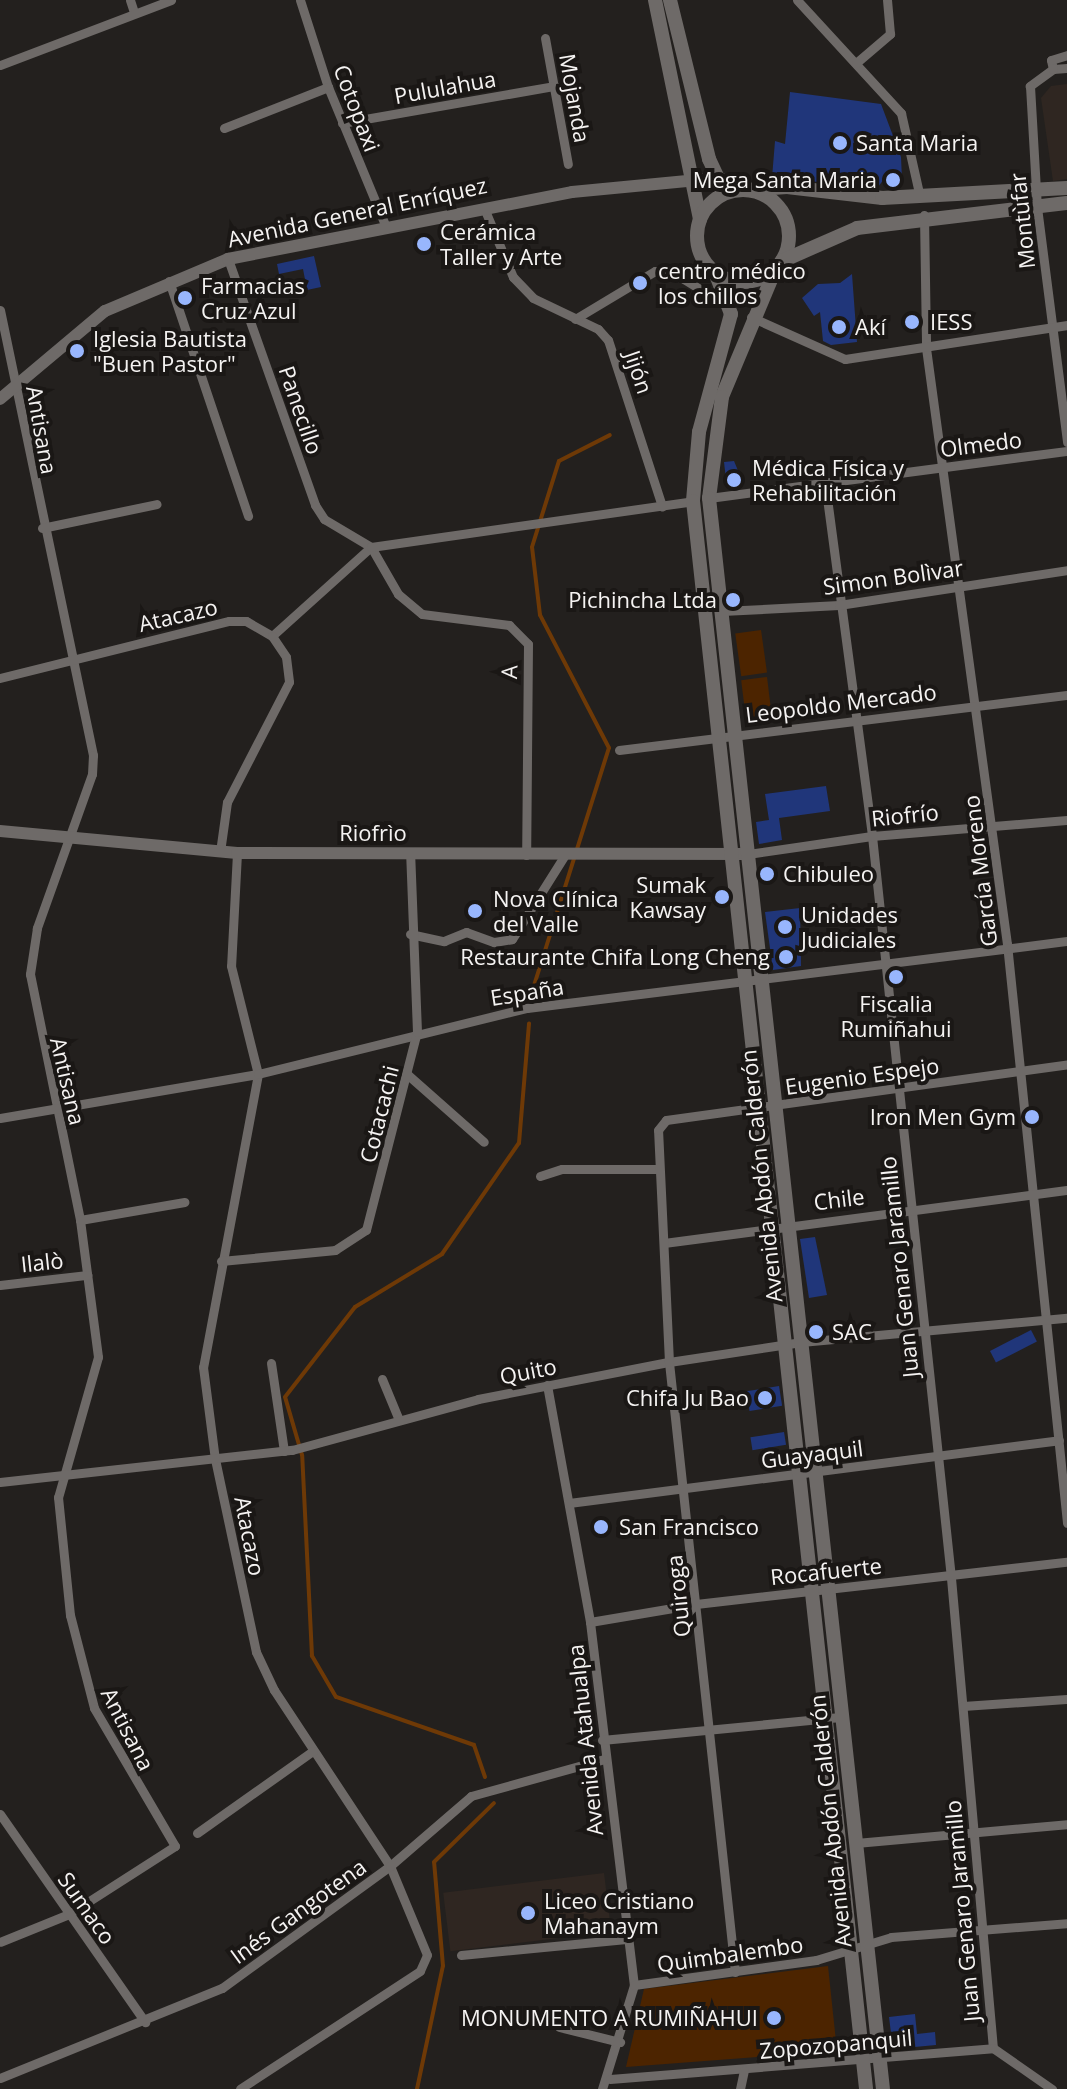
<!DOCTYPE html>
<meta charset="utf-8">
<style>
body{margin:0}
#map{position:relative;width:1067px;height:2089px;overflow:hidden;background:#23201e;font-family:"Open Sans",sans-serif}
div>[style]{position:absolute}
[style*='--x']{left:calc(var(--x)*1px);top:calc(var(--y)*1px);width:calc(var(--w)*1px);rotate:calc(var(--a)*1deg)}
.built>*{inset:0;background:#2f2621;transform-origin:0 0}
.green>*{inset:0;background:#4c2400;transform-origin:0 0}
.stream>*{height:4px;margin:-2px;padding:0 2px;transform-origin:2px;border-radius:2px;background:#6e3906}
.building>*{inset:0;background:#20367a;transform-origin:0 0}
.minor>*{height:9px;margin:-4.5px;padding:0 4.5px;transform-origin:4.5px;border-radius:4.5px;background:#6e6a68}
.tertiary>*{height:12px;margin:-6px;padding:0 6px;transform-origin:6px;border-radius:6px;background:#6e6a68}
.secondary>*{height:14px;margin:-7px;padding:0 7px;transform-origin:7px;border-radius:7px;background:#6e6a68}
.secondary>.ring{margin:-7px;padding:0;box-sizing:content-box;background:none;border:14px solid #6e6a68;border-radius:50%}
.dots>*{width:22px;height:22px;translate:-50% -50%;box-sizing:border-box;border:4px solid #1a1715;border-radius:50%}
span{translate:-50% -50%;white-space:nowrap;text-align:center;line-height:1.15;-webkit-text-stroke:8px #1a1715;paint-order:stroke}
.street-label{font-size:22px;color:#f5f3f2}
.poi-label{font-size:22px;color:#f5f3f2}
.left{translate:0 -50%;text-align:left}
.right{translate:-100% -50%;text-align:right}
</style>
<div id="map">
<div class="built">
<i style="clip-path:polygon(1067px 84px,1067px 179px,1053px 181px,1041px 98px,1051px 86px)"></i>
<i style="left:604px;top:1873px;width:59px;height:162px;rotate:83deg"></i>
</div>
<div class="green">
<i style="left:761px;top:630px;width:43px;height:26px;rotate:82deg"></i>
<i style="left:767px;top:677px;width:43px;height:26px;rotate:83deg"></i>
<i style="clip-path:polygon(828px 1966px,837px 2051px,626px 2067px,644px 1989px)"></i>
</div>
<div class="stream">
<i style="--x:531;--y:995;--w:259;--a:-72.5"></i>
<i style="--x:609;--y:748;--w:150;--a:-117.4"></i>
<i style="--x:540;--y:615;--w:68;--a:-96.7"></i>
<i style="--x:532;--y:547;--w:90;--a:-72.6"></i>
<i style="--x:559;--y:461;--w:57;--a:-27"></i>
<i style="--x:485;--y:1777;--w:34;--a:-109"></i>
<i style="--x:474;--y:1745;--w:146;--a:-160.8"></i>
<i style="--x:336;--y:1697;--w:48;--a:-120.3"></i>
<i style="--x:312;--y:1656;--w:201;--a:-92.8"></i>
<i style="--x:302;--y:1455;--w:60;--a:-106.3"></i>
<i style="--x:285;--y:1397;--w:114;--a:-52.1"></i>
<i style="--x:355;--y:1307;--w:102;--a:-31.3"></i>
<i style="--x:442;--y:1254;--w:135;--a:-55.3"></i>
<i style="--x:519;--y:1143;--w:120;--a:-85.2"></i>
<i style="--x:417;--y:2089;--w:126;--a:-78.1"></i>
<i style="--x:443;--y:1966;--w:104;--a:-94.9"></i>
<i style="--x:434;--y:1862;--w:84;--a:-44.5"></i>
</div>
<div class="building">
<i style="clip-path:polygon(790px 92px,881px 104px,901px 157px,902px 179px,884px 179px,878px 187px,772px 178px,775px 141px,785px 144px)"></i>
<i style="clip-path:polygon(314px 256px,321px 287px,307px 290px,303px 269px,279px 274px,277px 264px)"></i>
<i style="clip-path:polygon(852px 274px,857px 342px,831px 345px,823px 341px,820px 312px,814px 316px,802px 298px,818px 284px,840px 283px)"></i>
<i style="clip-path:polygon(734px 461px,744px 485px,727px 488px,724px 462px)"></i>
<i style="clip-path:polygon(826px 786px,830px 811px,779px 818px,782px 840px,759px 844px,756px 822px,769px 820px,765px 794px)"></i>
<i style="clip-path:polygon(800px 908px,801px 966px,773px 970px,765px 912px)"></i>
<i style="clip-path:polygon(815px 1237px,827px 1295px,809px 1298px,800px 1239px)"></i>
<i style="left:1031px;top:1330px;width:13px;height:46px;rotate:63deg"></i>
<i style="left:779px;top:1386px;width:20px;height:33px;rotate:81deg"></i>
<i style="left:784px;top:1432px;width:13px;height:34px;rotate:81deg"></i>
<i style="clip-path:polygon(915px 2014px,917px 2034px,935px 2032px,936px 2045px,893px 2049px,889px 2017px)"></i>
</div>
<div class="minor">
<i style="--x:130;--y:0;--w:13;--a:72"></i>
<i style="--x:300;--y:0;--w:91;--a:72.2"></i>
<i style="--x:328;--y:87;--w:152;--a:67.5"></i>
<i style="--x:797;--y:0;--w:154;--a:47.4"></i>
<i style="--x:901;--y:113;--w:86;--a:77.3"></i>
<i style="--x:545;--y:38;--w:128;--a:79.7"></i>
<i style="--x:856;--y:63;--w:45;--a:-40.5"></i>
<i style="--x:890;--y:34;--w:34;--a:-95"></i>
<i style="--x:0;--y:65;--w:183;--a:-20.8"></i>
<i style="--x:1067;--y:68;--w:14;--a:176"></i>
<i style="--x:1053;--y:69;--w:29;--a:144"></i>
<i style="--x:1030;--y:86;--w:121;--a:86.7"></i>
<i style="--x:1037;--y:207;--w:237;--a:82.7"></i>
<i style="--x:1053;--y:69;--w:9;--a:-103"></i>
<i style="--x:1051;--y:60;--w:17;--a:-17"></i>
<i style="--x:342;--y:123;--w:216;--a:-9.9"></i>
<i style="--x:224;--y:128;--w:112;--a:-21.5"></i>
<i style="--x:484;--y:208;--w:75;--a:67.2"></i>
<i style="--x:513;--y:277;--w:29;--a:46"></i>
<i style="--x:533;--y:298;--w:72;--a:25.5"></i>
<i style="--x:598;--y:329;--w:15;--a:48"></i>
<i style="--x:608;--y:340;--w:175;--a:72"></i>
<i style="--x:924;--y:215;--w:133;--a:89.1"></i>
<i style="--x:926;--y:348;--w:601;--a:82.26"></i>
<i style="--x:1007;--y:944;--w:582;--a:84.08"></i>
<i style="--x:228;--y:259;--w:261;--a:70.5"></i>
<i style="--x:315;--y:505;--w:17;--a:57"></i>
<i style="--x:324;--y:519;--w:55;--a:30.8"></i>
<i style="--x:169;--y:281;--w:248;--a:71.4"></i>
<i style="--x:0;--y:310;--w:455;--a:78.2"></i>
<i style="--x:93;--y:755;--w:19;--a:93"></i>
<i style="--x:92;--y:774;--w:164;--a:109.7"></i>
<i style="--x:37;--y:928;--w:47;--a:98.7"></i>
<i style="--x:30;--y:974;--w:251;--a:78.5"></i>
<i style="--x:80;--y:1220;--w:138;--a:82.5"></i>
<i style="--x:98;--y:1357;--w:146;--a:105.9"></i>
<i style="--x:58;--y:1497;--w:119;--a:84.2"></i>
<i style="--x:70;--y:1615;--w:96;--a:75.5"></i>
<i style="--x:94;--y:1708;--w:160;--a:59.6"></i>
<i style="--x:175;--y:1846;--w:126;--a:147.3"></i>
<i style="--x:69;--y:1914;--w:74;--a:157.9"></i>
<i style="--x:751;--y:317;--w:103;--a:24.1"></i>
<i style="--x:845;--y:359;--w:225;--a:-8.7"></i>
<i style="--x:575;--y:319;--w:93;--a:-31"></i>
<i style="--x:655;--y:271;--w:28;--a:15"></i>
<i style="--x:682;--y:278;--w:55;--a:31.7"></i>
<i style="--x:825;--y:483;--w:356;--a:82.4"></i>
<i style="--x:872;--y:836;--w:746;--a:83.92"></i>
<i style="--x:951;--y:1578;--w:472;--a:84.9"></i>
<i style="--x:709;--y:498;--w:361;--a:-7.5"></i>
<i style="--x:42;--y:528;--w:117;--a:-11.8"></i>
<i style="--x:371;--y:547;--w:54;--a:60.1"></i>
<i style="--x:398;--y:594;--w:31;--a:40"></i>
<i style="--x:422;--y:614;--w:88;--a:7.2"></i>
<i style="--x:509;--y:625;--w:27;--a:45"></i>
<i style="--x:528;--y:644;--w:211;--a:90.5"></i>
<i style="--x:722;--y:611;--w:117;--a:-2.9"></i>
<i style="--x:839;--y:605;--w:231;--a:-8.7"></i>
<i style="--x:272;--y:636;--w:133;--a:-42"></i>
<i style="--x:371;--y:547;--w:325;--a:-8.1"></i>
<i style="--x:0;--y:678;--w:236;--a:-14"></i>
<i style="--x:229;--y:621;--w:17;--a:0"></i>
<i style="--x:246;--y:621;--w:30;--a:30"></i>
<i style="--x:272;--y:636;--w:25;--a:56"></i>
<i style="--x:286;--y:657;--w:25;--a:83"></i>
<i style="--x:289;--y:682;--w:135;--a:117.3"></i>
<i style="--x:227;--y:802;--w:50;--a:98"></i>
<i style="--x:619;--y:750;--w:451;--a:-7"></i>
<i style="--x:237;--y:853;--w:113;--a:93"></i>
<i style="--x:231;--y:966;--w:111;--a:76"></i>
<i style="--x:258;--y:1074;--w:298;--a:100.6"></i>
<i style="--x:203;--y:1367;--w:93;--a:82.6"></i>
<i style="--x:215;--y:1459;--w:197;--a:78"></i>
<i style="--x:256;--y:1652;--w:42;--a:64.7"></i>
<i style="--x:274;--y:1690;--w:211;--a:56.6"></i>
<i style="--x:390;--y:1866;--w:96;--a:67.4"></i>
<i style="--x:427;--y:1955;--w:17;--a:114"></i>
<i style="--x:420;--y:1971;--w:215;--a:146.8"></i>
<i style="--x:748;--y:854;--w:125;--a:-8.3"></i>
<i style="--x:872;--y:836;--w:196;--a:-4.7"></i>
<i style="--x:410;--y:934;--w:35;--a:12"></i>
<i style="--x:444;--y:941;--w:24;--a:-22"></i>
<i style="--x:466;--y:932;--w:30;--a:20"></i>
<i style="--x:494;--y:942;--w:18;--a:-9"></i>
<i style="--x:512;--y:939;--w:99;--a:-57.8"></i>
<i style="--x:408;--y:1075;--w:101;--a:41.4"></i>
<i style="--x:0;--y:1118;--w:262;--a:-9.7"></i>
<i style="--x:258;--y:1074;--w:277;--a:-13.8"></i>
<i style="--x:527;--y:1008;--w:544;--a:-7.07"></i>
<i style="--x:540;--y:1176;--w:23;--a:-18"></i>
<i style="--x:562;--y:1169;--w:94;--a:0"></i>
<i style="--x:80;--y:1220;--w:106;--a:-9.8"></i>
<i style="--x:664;--y:1243;--w:406;--a:-7.5"></i>
<i style="--x:221;--y:1261;--w:115;--a:-5.5"></i>
<i style="--x:335;--y:1250;--w:37;--a:-33"></i>
<i style="--x:366;--y:1230;--w:204;--a:-75.6"></i>
<i style="--x:417;--y:1032;--w:179;--a:-92.2"></i>
<i style="--x:0;--y:1285;--w:88;--a:-6.6"></i>
<i style="--x:271;--y:1363;--w:89;--a:81.6"></i>
<i style="--x:382;--y:1379;--w:44;--a:67.5"></i>
<i style="--x:547;--y:1385;--w:241;--a:79.7"></i>
<i style="--x:590;--y:1622;--w:366;--a:83.1"></i>
<i style="--x:634;--y:1985;--w:109;--a:107.1"></i>
<i style="--x:0;--y:1482;--w:294;--a:-6.3"></i>
<i style="--x:292;--y:1450;--w:193;--a:-15.3"></i>
<i style="--x:478;--y:1399;--w:195;--a:-11"></i>
<i style="--x:669;--y:1362;--w:134;--a:-8.6"></i>
<i style="--x:801;--y:1342;--w:267;--a:-5.2"></i>
<i style="--x:569;--y:1503;--w:494;--a:-7.3"></i>
<i style="--x:590;--y:1622;--w:108;--a:-9.6"></i>
<i style="--x:696;--y:1604;--w:373;--a:-6.5"></i>
<i style="--x:963;--y:1706;--w:104;--a:-3.9"></i>
<i style="--x:602;--y:1740;--w:239;--a:-5.5"></i>
<i style="--x:0;--y:1814;--w:254;--a:55.1"></i>
<i style="--x:197;--y:1833;--w:142;--a:-35.3"></i>
<i style="--x:856;--y:1843;--w:212;--a:-5.1"></i>
<i style="--x:461;--y:1955;--w:166;--a:-5.5"></i>
<i style="--x:735;--y:1972;--w:614;--a:-96.18"></i>
<i style="--x:669;--y:1362;--w:232;--a:-92.7"></i>
<i style="--x:658;--y:1130;--w:13;--a:-51"></i>
<i style="--x:666;--y:1120;--w:405;--a:-7.9"></i>
<i style="--x:634;--y:1985;--w:184;--a:-7.8"></i>
<i style="--x:816;--y:1960;--w:78;--a:-17"></i>
<i style="--x:891;--y:1937;--w:177;--a:-4.5"></i>
<i style="--x:559;--y:2027;--w:63;--a:13.8"></i>
<i style="--x:0;--y:2078;--w:240;--a:-22.1"></i>
<i style="--x:222;--y:1988;--w:208;--a:-36"></i>
<i style="--x:390;--y:1866;--w:107;--a:-40.8"></i>
<i style="--x:471;--y:1796;--w:138;--a:-15.5"></i>
<i style="--x:610;--y:2079;--w:384;--a:-4.6"></i>
<i style="--x:993;--y:2048;--w:72;--a:34.8"></i>
<i style="--x:740;--y:2089;--w:19;--a:-78"></i>
</div>
<div class="tertiary">
<i style="--x:0;--y:399;--w:137;--a:-40"></i>
<i style="--x:105;--y:311;--w:134;--a:-22.9"></i>
<i style="--x:228;--y:259;--w:350;--a:-11"></i>
<i style="--x:572;--y:192;--w:147;--a:-5.5"></i>
<i style="--x:0;--y:831;--w:238;--a:5.3"></i>
<i style="--x:237;--y:853;--w:511;--a:0.11"></i>
</div>
<div class="secondary">
<i style="--x:655;--y:0;--w:224;--a:78.4"></i>
<i style="--x:670;--y:0;--w:164;--a:76.2"></i>
<i style="--x:709;--y:159;--w:21;--a:65"></i>
<i style="--x:718;--y:178;--w:24;--a:30"></i>
<i class="ring" style="left:697px;top:190px;width:78px;height:78px"></i>
<i style="--x:746;--y:190;--w:41;--a:-4.2"></i>
<i style="--x:787;--y:187;--w:96;--a:6.6"></i>
<i style="--x:882;--y:198;--w:185;--a:-3.1"></i>
<i style="--x:782;--y:261;--w:82;--a:-23.7"></i>
<i style="--x:857;--y:228;--w:211;--a:-6.8"></i>
<i style="--x:775;--y:270;--w:138;--a:112.7"></i>
<i style="--x:722;--y:397;--w:102;--a:97.3"></i>
<i style="--x:709;--y:498;--w:1600;--a:83.76"></i>
<i style="--x:715;--y:272;--w:45;--a:69.1"></i>
<i style="--x:731;--y:314;--w:122;--a:105.2"></i>
<i style="--x:699;--y:432;--w:69;--a:95"></i>
<i style="--x:693;--y:501;--w:1597;--a:83.78"></i>
</div>
<div class="dots">
<i style="left:840px;top:143px;background:#98b6fd"></i>
<i style="left:893px;top:180px;background:#98b6fd"></i>
<i style="left:424px;top:244px;background:#98b6fd"></i>
<i style="left:640px;top:283px;background:#98b6fd"></i>
<i style="left:185px;top:298px;background:#98b6fd"></i>
<i style="left:912px;top:322px;background:#98b6fd"></i>
<i style="left:839px;top:327px;background:#98b6fd"></i>
<i style="left:77px;top:351px;background:#98b6fd"></i>
<i style="left:734px;top:480px;background:#98b6fd"></i>
<i style="left:733px;top:600px;background:#98b6fd"></i>
<i style="left:767px;top:874px;background:#98b6fd"></i>
<i style="left:722px;top:897px;background:#98b6fd"></i>
<i style="left:475px;top:911px;background:#98b6fd"></i>
<i style="left:785px;top:927px;background:#98b6fd"></i>
<i style="left:786px;top:957px;background:#98b6fd"></i>
<i style="left:896px;top:977px;background:#98b6fd"></i>
<i style="left:1032px;top:1117px;background:#98b6fd"></i>
<i style="left:816px;top:1332px;background:#98b6fd"></i>
<i style="left:765px;top:1398px;background:#98b6fd"></i>
<i style="left:601px;top:1527px;background:#98b6fd"></i>
<i style="left:528px;top:1913px;background:#98b6fd"></i>
<i style="left:774px;top:2018px;background:#98b6fd"></i>
</div>
<div class="street-label">
<span style="left:445px;top:87px;rotate:-10deg">Pululahua</span>
<span style="left:575px;top:98px;rotate:80deg">Mojanda</span>
<span style="left:357px;top:108px;rotate:69deg">Cotopaxi</span>
<span style="left:357px;top:212px;rotate:-12deg">Avenida General Enríquez</span>
<span style="left:1022px;top:221px;rotate:-96deg">Montùfar</span>
<span style="left:639px;top:372px;rotate:71deg">Jijón</span>
<span style="left:301px;top:410px;rotate:71deg">Panecillo</span>
<span style="left:42px;top:430px;rotate:80deg">Antisana</span>
<span style="left:981px;top:444px;rotate:-7deg">Olmedo</span>
<span style="left:893px;top:577px;rotate:-8deg">Simon Bolìvar</span>
<span style="left:178px;top:615px;rotate:-13deg">Atacazo</span>
<span style="left:509px;top:672px;rotate:-88deg">A</span>
<span style="left:841px;top:703px;rotate:-7deg">Leopoldo Mercado</span>
<span style="left:905px;top:815px;rotate:-6deg">Riofrío</span>
<span style="left:373px;top:833px">Riofrìo</span>
<span style="left:980px;top:871px;rotate:-97deg">García Moreno</span>
<span style="left:527px;top:992px;rotate:-9deg">España</span>
<span style="left:862px;top:1076px;rotate:-8deg">Eugenio Espejo</span>
<span style="left:68px;top:1081px;rotate:77deg">Antisana</span>
<span style="left:379px;top:1114px;rotate:-76deg">Cotacachi</span>
<span style="left:761px;top:1176px;rotate:-96deg">Avenida Abdón Calderón</span>
<span style="left:839px;top:1199px;rotate:-7deg">Chile</span>
<span style="left:42px;top:1262px;rotate:-6deg">Ilalò</span>
<span style="left:899px;top:1267px;rotate:-96deg">Juan Genaro Jaramillo</span>
<span style="left:528px;top:1371px;rotate:-11deg">Quito</span>
<span style="left:812px;top:1454px;rotate:-7deg">Guayaquil</span>
<span style="left:250px;top:1536px;rotate:79deg">Atacazo</span>
<span style="left:826px;top:1571px;rotate:-6deg">Rocafuerte</span>
<span style="left:678px;top:1596px;rotate:-96deg">Quiroga</span>
<span style="left:128px;top:1729px;rotate:63deg">Antisana</span>
<span style="left:585px;top:1740px;rotate:-96deg">Avenida Atahualpa</span>
<span style="left:830px;top:1821px;rotate:-96deg">Avenida Abdón Calderón</span>
<span style="left:87px;top:1908px;rotate:55deg">Sumaco</span>
<span style="left:298px;top:1911px;rotate:-36deg">Inés Gangotena</span>
<span style="left:962px;top:1911px;rotate:-95deg">Juan Genaro Jaramillo</span>
<span style="left:730px;top:1954px;rotate:-8deg">Quimbalembo</span>
<span style="left:836px;top:2044px;rotate:-5deg">Zopozopanquil</span>
</div>
<div class="poi-label">
<span class="left" style="left:856px;top:143px">Santa Maria</span>
<span class="right" style="left:877px;top:180px">Mega Santa Maria</span>
<span class="left" style="left:440px;top:244px">Cerámica<br>Taller y Arte</span>
<span class="left" style="left:658px;top:283px">centro médico<br>los chillos</span>
<span class="left" style="left:201px;top:298px">Farmacias<br>Cruz Azul</span>
<span class="left" style="left:930px;top:322px">IESS</span>
<span class="left" style="left:855px;top:327px">Akí</span>
<span class="left" style="left:93px;top:351px">Iglesia Bautista<br>"Buen Pastor"</span>
<span class="left" style="left:752px;top:480px">Médica Física y<br>Rehabilitación</span>
<span class="right" style="left:717px;top:600px">Pichincha Ltda</span>
<span class="left" style="left:783px;top:874px">Chibuleo</span>
<span class="right" style="left:706px;top:897px">Sumak<br>Kawsay</span>
<span class="left" style="left:493px;top:911px">Nova Clínica<br>del Valle</span>
<span class="left" style="left:801px;top:927px">Unidades<br>Judiciales</span>
<span class="right" style="left:770px;top:957px">Restaurante Chifa Long Cheng</span>
<span style="left:896px;top:1016px">Fiscalia<br>Rumiñahui</span>
<span class="right" style="left:1016px;top:1117px">Iron Men Gym</span>
<span class="left" style="left:832px;top:1332px">SAC</span>
<span class="right" style="left:749px;top:1398px">Chifa Ju Bao</span>
<span class="left" style="left:619px;top:1527px">San Francisco</span>
<span class="left" style="left:544px;top:1913px">Liceo Cristiano<br>Mahanaym</span>
<span class="right" style="left:758px;top:2018px">MONUMENTO A RUMIÑAHUI</span>
</div>
</div>
